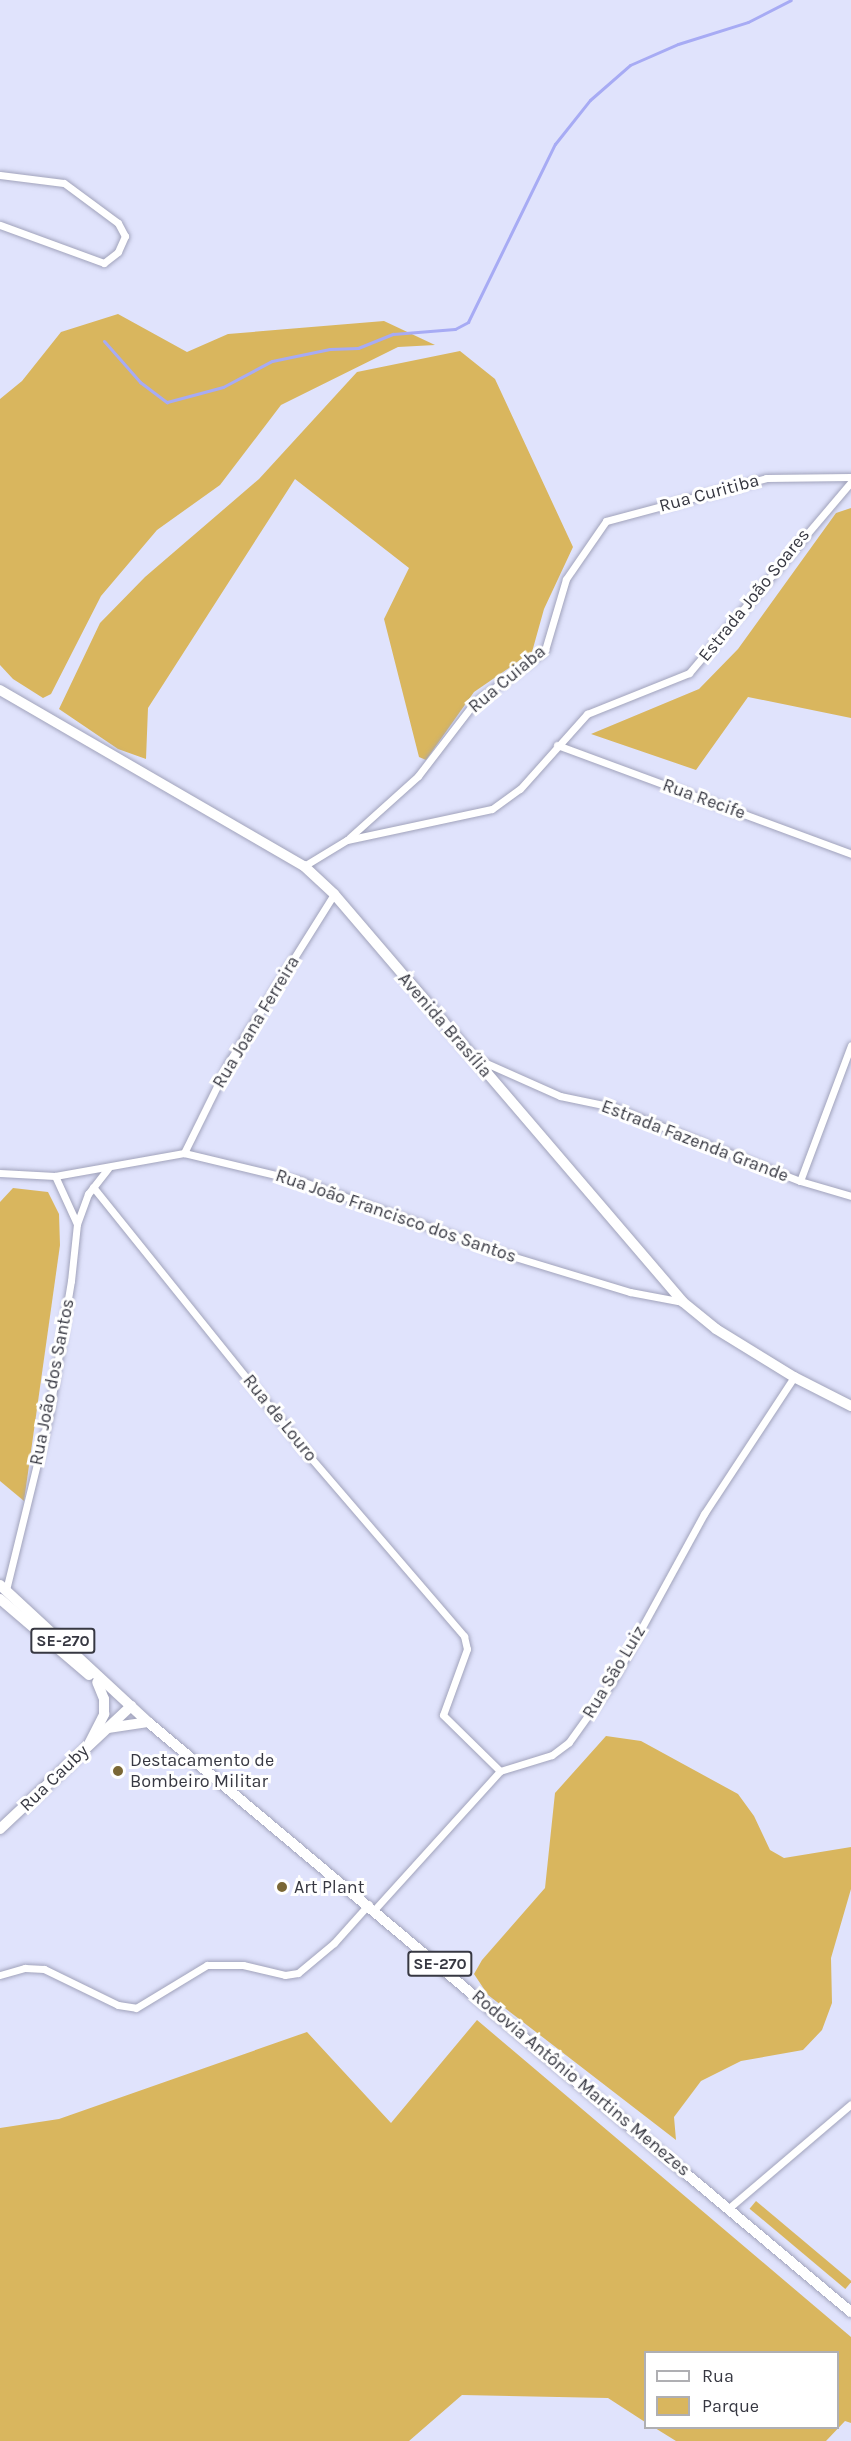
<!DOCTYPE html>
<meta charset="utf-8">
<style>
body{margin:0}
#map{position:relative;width:851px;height:2441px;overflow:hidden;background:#e0e3fc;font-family:Karla,sans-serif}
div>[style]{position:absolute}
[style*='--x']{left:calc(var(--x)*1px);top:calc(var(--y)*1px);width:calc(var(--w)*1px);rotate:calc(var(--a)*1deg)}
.green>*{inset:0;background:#d9b65e;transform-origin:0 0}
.stream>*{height:3px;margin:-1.5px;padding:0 1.5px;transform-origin:1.5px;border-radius:1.5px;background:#a7abf4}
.roads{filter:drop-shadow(0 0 2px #a1a3bb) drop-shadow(0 0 2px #a1a3bb)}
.street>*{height:7px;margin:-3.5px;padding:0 3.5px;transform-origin:3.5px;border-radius:3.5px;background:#fff}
.secondary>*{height:10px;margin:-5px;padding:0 5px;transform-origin:5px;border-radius:5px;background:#fff}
.primary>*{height:10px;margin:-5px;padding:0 5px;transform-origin:5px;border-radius:5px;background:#fff}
.dots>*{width:16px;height:16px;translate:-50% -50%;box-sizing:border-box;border:3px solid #fff;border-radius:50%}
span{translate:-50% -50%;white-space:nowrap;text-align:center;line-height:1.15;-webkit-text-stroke:6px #fff;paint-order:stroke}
.shield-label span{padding:2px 4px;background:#fff;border:2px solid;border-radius:4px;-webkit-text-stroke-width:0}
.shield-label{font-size:16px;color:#373842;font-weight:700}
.street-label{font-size:18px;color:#373842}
.poi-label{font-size:18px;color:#373842}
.left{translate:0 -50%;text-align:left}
.legend{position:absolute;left:644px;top:2351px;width:195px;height:78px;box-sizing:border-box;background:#fff;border:2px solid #afafb3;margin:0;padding:8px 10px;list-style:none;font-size:18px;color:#373842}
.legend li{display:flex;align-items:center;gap:12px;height:30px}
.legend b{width:30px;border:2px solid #afafb3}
</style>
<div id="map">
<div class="green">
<i style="clip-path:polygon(118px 314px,187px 352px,228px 334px,384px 321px,435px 345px,398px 347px,281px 405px,220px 485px,157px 530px,101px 596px,51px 694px,43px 698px,13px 679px,0 665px,0 399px,22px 381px,61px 332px)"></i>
<i style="clip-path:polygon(460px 351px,495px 379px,573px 547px,544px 609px,532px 652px,474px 692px,426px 760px,419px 757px,384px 619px,409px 568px,295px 479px,148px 708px,146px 759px,118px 749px,59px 709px,100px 623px,145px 577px,259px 479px,357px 372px)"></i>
<i style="clip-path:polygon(851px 508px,851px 718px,748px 697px,696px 770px,591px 734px,699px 689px,738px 649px,836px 513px)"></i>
<i style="clip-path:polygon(13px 1188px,48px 1192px,59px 1214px,60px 1245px,24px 1501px,0 1481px,0 1202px)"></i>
<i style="clip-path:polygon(606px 1736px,641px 1741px,738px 1794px,754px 1816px,770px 1850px,784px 1858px,851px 1847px,851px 1889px,831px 1958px,832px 2003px,822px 2030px,803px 2050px,741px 2061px,701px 2081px,674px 2117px,676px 2140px,488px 1995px,474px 1974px,482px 1960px,545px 1888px,555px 1793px)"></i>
<i style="clip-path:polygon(477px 2020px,851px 2337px,851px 2423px,845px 2421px,826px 2441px,676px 2441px,655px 2428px,838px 2428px,838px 2352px,646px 2352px,645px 2422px,608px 2398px,462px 2395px,409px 2441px,0 2441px,0 2128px,59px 2119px,307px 2032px,391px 2123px)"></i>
<i style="left:756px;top:2201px;width:125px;height:10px;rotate:40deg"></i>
</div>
<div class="stream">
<i style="--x:104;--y:341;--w:55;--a:48.7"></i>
<i style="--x:140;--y:382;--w:34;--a:37"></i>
<i style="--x:167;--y:402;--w:58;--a:-15"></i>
<i style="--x:223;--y:387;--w:55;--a:-28"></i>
<i style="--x:272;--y:361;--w:59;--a:-11.7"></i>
<i style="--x:330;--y:349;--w:28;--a:-2"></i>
<i style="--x:358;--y:348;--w:38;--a:-22"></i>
<i style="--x:393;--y:334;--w:62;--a:-4.6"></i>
<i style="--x:455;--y:329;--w:15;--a:-28"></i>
<i style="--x:468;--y:322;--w:198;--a:-64"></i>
<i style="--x:555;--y:144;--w:56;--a:-51.5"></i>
<i style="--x:590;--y:100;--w:53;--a:-41.2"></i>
<i style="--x:630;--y:65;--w:52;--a:-23.6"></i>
<i style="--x:678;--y:44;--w:73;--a:-17.4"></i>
<i style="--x:748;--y:22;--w:48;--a:-27.1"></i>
</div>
<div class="roads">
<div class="street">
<i style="--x:0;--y:175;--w:64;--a:7.1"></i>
<i style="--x:64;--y:183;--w:67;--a:36.5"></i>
<i style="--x:118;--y:223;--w:15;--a:62"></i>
<i style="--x:125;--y:236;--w:17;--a:114"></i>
<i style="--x:118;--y:252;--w:18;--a:142"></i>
<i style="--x:104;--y:263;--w:111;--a:-159.9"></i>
<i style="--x:557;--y:745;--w:314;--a:20.3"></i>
<i style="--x:349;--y:838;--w:93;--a:-41.9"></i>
<i style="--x:418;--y:776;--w:92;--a:-52.5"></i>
<i style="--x:474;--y:703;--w:89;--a:-36.7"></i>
<i style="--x:545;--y:650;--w:74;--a:-73.5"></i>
<i style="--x:566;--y:579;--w:70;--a:-55.4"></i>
<i style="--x:606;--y:521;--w:166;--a:-15"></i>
<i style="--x:766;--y:478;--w:85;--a:-0.7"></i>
<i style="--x:304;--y:866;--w:50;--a:-31.2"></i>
<i style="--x:347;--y:840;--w:148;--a:-12.1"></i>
<i style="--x:492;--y:809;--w:34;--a:-36"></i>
<i style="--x:520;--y:789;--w:101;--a:-48.2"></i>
<i style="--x:587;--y:714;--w:110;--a:-21.9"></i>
<i style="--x:689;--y:673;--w:250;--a:-49.7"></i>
<i style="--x:477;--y:1059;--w:91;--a:24"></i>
<i style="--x:560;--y:1096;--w:54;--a:11.7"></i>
<i style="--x:613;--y:1107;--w:201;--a:21.6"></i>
<i style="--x:800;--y:1181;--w:53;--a:16.4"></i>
<i style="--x:184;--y:1153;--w:104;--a:-63.7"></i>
<i style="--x:230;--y:1060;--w:196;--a:-57.9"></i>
<i style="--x:0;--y:1173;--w:55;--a:3.1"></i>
<i style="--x:55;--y:1176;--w:131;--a:-10.1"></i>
<i style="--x:184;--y:1153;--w:120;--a:13.5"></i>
<i style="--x:301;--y:1181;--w:217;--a:19.7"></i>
<i style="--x:505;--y:1254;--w:131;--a:16.9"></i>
<i style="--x:630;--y:1292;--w:54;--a:10.7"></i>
<i style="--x:800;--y:1181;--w:145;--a:-69.4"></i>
<i style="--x:93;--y:1187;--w:348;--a:51.2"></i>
<i style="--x:311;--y:1458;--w:235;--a:49.3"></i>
<i style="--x:464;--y:1636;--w:13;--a:77"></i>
<i style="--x:467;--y:1649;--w:70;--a:110"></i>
<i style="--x:443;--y:1715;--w:80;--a:44.5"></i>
<i style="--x:77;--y:1224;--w:32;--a:-70"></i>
<i style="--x:88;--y:1194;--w:33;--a:-52"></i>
<i style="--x:6;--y:1590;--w:180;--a:-76.2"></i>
<i style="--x:49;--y:1415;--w:136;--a:-80.7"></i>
<i style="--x:71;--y:1281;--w:57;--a:-84"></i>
<i style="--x:77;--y:1224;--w:53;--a:-114.6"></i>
<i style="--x:375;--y:1909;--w:186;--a:-47.8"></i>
<i style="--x:500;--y:1771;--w:54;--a:-17.1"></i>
<i style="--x:552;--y:1755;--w:21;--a:-37"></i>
<i style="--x:569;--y:1742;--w:74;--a:-54.4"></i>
<i style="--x:612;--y:1682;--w:192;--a:-61.3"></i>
<i style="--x:704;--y:1514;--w:164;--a:-56.7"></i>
<i style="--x:0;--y:1975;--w:26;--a:-16"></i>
<i style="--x:25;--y:1968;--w:19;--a:3"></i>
<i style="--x:44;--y:1969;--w:82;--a:25.9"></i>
<i style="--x:118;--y:2005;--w:18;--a:9"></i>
<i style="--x:136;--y:2008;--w:83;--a:-31.2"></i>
<i style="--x:207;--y:1965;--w:36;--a:0"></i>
<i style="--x:243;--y:1965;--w:43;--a:13.4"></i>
<i style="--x:285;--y:1975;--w:13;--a:-9"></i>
<i style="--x:298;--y:1973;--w:47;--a:-39.8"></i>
<i style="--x:334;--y:1943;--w:52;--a:-48.1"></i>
<i style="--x:729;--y:2208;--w:160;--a:-40.4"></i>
</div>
<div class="secondary">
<i style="--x:0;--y:690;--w:351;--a:30.1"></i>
<i style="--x:304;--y:866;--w:41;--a:43"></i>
<i style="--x:334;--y:894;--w:537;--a:49.46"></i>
<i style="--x:683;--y:1302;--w:43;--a:39.3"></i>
<i style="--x:716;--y:1329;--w:92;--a:31.6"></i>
<i style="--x:794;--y:1377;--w:64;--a:27"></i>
<i style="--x:0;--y:1829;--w:180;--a:-43.2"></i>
</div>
<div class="primary">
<i style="--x:0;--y:1585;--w:202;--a:42.8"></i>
<i style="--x:148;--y:1722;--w:918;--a:40.01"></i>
<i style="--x:0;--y:1599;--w:117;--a:40.5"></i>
<i style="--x:108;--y:1728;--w:40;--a:-8.5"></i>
<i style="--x:89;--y:1744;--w:34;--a:-63"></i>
<i style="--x:104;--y:1714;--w:15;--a:-90"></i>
<i style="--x:104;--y:1699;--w:18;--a:-112"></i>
</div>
</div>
<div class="dots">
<i style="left:118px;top:1771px;background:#7a6736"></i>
<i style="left:282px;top:1887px;background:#7a6736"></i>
</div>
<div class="shield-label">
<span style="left:63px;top:1641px">SE-270</span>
<span style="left:440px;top:1964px">SE-270</span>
</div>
<div class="street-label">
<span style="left:709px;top:493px;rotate:-15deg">Rua Curitiba</span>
<span style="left:754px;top:595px;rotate:-51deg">Estrada João Soares</span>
<span style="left:507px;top:679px;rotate:-40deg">Rua Cuiaba</span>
<span style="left:704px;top:799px;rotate:20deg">Rua Recife</span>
<span style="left:256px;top:1022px;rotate:-59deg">Rua Joana Ferreira</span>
<span style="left:445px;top:1025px;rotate:49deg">Avenida Brasília</span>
<span style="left:695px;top:1141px;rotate:21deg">Estrada Fazenda Grande</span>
<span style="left:396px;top:1216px;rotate:19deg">Rua João Francisco dos Santos</span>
<span style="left:52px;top:1382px;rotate:-79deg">Rua João dos Santos</span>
<span style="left:280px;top:1418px;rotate:51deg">Rua de Louro</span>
<span style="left:614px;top:1672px;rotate:-59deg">Rua São Luiz</span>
<span style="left:54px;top:1778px;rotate:-44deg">Rua Cauby</span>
<span style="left:581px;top:2083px;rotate:40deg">Rodovia Antônio Martins Menezes</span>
</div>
<div class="poi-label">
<span class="left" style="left:130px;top:1771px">Destacamento de<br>Bombeiro Militar</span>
<span class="left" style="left:294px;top:1887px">Art Plant</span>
</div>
<ul class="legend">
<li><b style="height:8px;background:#fff"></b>Rua</li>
<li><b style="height:16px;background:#d9b65e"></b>Parque</li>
</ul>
</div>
